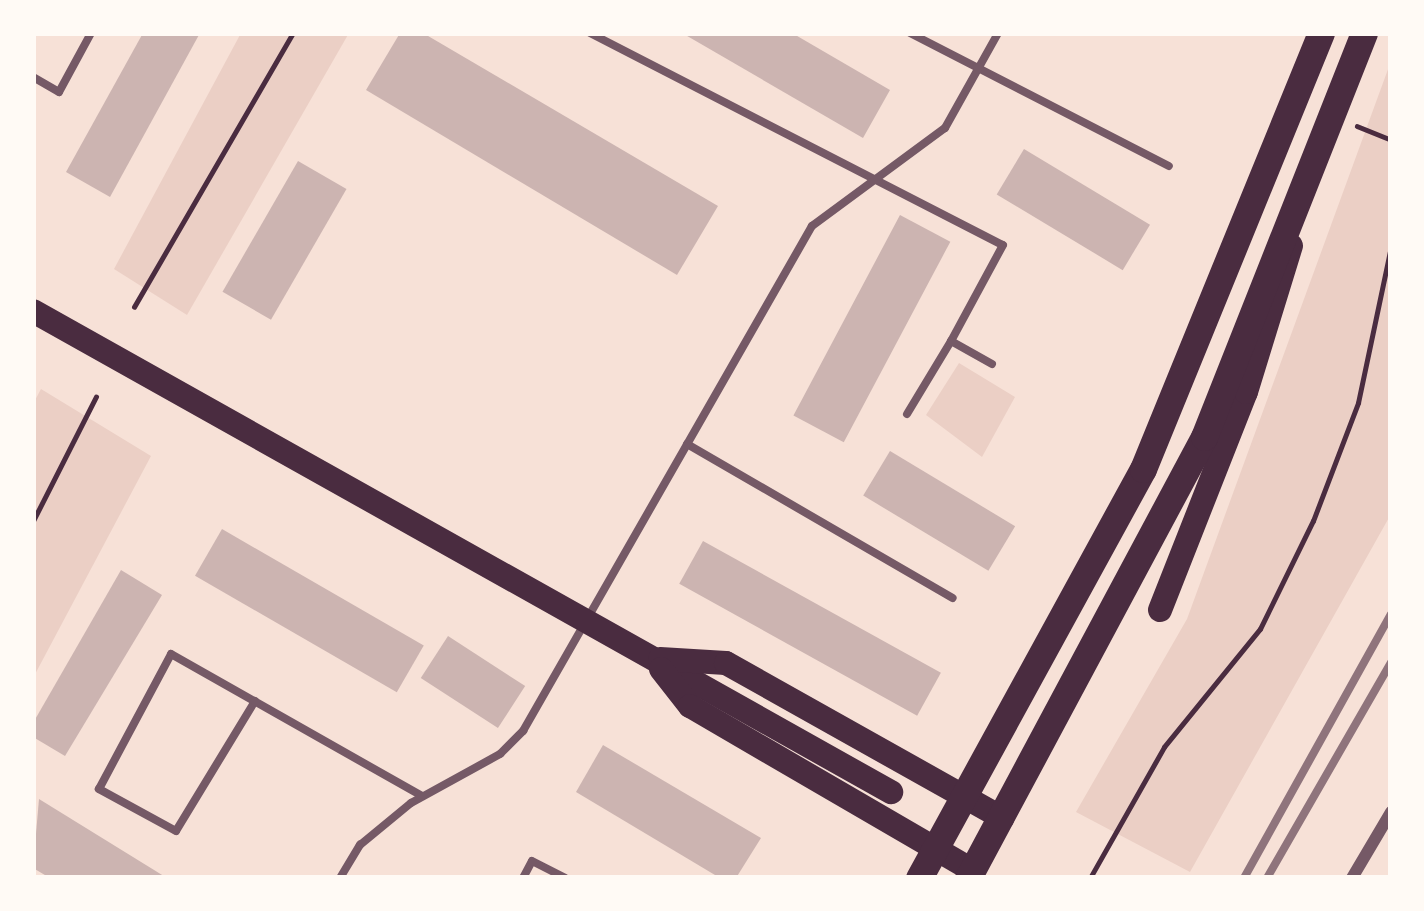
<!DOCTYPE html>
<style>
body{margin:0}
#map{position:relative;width:1424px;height:911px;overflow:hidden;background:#f7e1d7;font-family:Helvetica,sans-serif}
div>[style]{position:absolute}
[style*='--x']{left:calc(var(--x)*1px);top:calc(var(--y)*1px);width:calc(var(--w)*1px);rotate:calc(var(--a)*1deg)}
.green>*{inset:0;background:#ebcfc5}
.building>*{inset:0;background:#ccb4b1;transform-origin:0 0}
.path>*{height:4.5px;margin:-2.25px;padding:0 2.25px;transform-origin:2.25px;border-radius:2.25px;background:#4a2c40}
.service>*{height:8px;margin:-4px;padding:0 4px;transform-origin:4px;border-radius:4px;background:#755966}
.minor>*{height:12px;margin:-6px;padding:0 6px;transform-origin:6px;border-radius:6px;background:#755966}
.secondary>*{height:24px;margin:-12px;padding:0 12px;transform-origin:12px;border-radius:12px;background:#4a2c40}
.primary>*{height:27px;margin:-13.5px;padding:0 13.5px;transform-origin:13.5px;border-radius:13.5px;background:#4a2c40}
.rail>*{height:8px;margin:-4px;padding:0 4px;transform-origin:4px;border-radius:4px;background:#8f747c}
span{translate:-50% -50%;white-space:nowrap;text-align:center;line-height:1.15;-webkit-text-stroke:10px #fffaf5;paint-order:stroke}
.frame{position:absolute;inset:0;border:36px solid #fffaf5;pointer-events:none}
</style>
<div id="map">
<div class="green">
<i style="clip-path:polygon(241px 33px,349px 33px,187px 315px,114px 269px)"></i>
<i style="clip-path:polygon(1391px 61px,1391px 514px,1190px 872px,1076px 812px,1187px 619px)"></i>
<i style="clip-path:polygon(959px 363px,1015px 397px,982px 457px,926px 415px)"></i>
<i style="clip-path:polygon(41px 389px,151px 456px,33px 678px,33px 404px)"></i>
</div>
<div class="building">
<i style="clip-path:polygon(143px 33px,200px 33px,110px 197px,66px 172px)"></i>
<i style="clip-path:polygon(400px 33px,423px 33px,718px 206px,677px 275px,366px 90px)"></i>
<i style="clip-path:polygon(682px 33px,792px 33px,890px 90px,863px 138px)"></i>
<i style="left:1024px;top:149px;width:147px;height:53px;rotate:31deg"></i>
<i style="left:298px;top:161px;width:56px;height:151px;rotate:30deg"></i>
<i style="left:900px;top:215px;width:57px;height:227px;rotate:28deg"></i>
<i style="left:890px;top:451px;width:146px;height:52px;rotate:31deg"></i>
<i style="left:222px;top:529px;width:233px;height:54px;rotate:30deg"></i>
<i style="left:703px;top:541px;width:272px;height:49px;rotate:29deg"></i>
<i style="clip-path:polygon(121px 570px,162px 595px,65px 756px,33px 737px,33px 723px)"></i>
<i style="left:448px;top:636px;width:92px;height:50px;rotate:33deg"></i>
<i style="clip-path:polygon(603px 745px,761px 838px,736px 878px,720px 878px,576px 792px)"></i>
<i style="clip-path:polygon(39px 799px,167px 878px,50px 878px,33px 868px)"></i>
</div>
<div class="path">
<i style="--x:1357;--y:126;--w:37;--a:22"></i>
<i style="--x:134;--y:307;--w:317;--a:-59.9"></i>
<i style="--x:33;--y:521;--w:139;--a:-63.1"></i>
<i style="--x:1090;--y:878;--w:150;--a:-60.5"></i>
<i style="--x:1164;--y:747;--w:152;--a:-50.9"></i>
<i style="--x:1260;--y:629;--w:120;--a:-63.9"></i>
<i style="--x:1313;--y:521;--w:126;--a:-69.1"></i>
<i style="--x:1358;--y:403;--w:160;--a:-78.1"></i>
</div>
<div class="service">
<i style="--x:590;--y:33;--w:464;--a:27.2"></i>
<i style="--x:1003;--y:245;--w:109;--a:118.4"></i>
<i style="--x:910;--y:33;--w:291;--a:27.2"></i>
<i style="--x:33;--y:77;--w:30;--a:30"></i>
<i style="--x:59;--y:92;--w:67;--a:-61.5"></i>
<i style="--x:907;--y:414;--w:85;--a:-58.9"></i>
<i style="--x:951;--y:341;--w:47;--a:29.3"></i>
<i style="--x:687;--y:444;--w:307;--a:30.1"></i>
<i style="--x:255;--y:701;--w:152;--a:121.3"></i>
<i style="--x:176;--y:831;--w:88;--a:-151.4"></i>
<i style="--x:99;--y:789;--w:153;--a:-61.9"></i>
<i style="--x:171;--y:654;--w:288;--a:29.5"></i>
<i style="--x:340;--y:878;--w:39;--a:-59"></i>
<i style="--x:360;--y:845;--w:66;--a:-39.5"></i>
<i style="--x:411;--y:803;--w:102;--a:-28.8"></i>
<i style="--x:500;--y:754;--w:33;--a:-45"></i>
<i style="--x:523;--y:731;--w:582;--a:-60.22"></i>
<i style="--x:812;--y:226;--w:165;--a:-36.4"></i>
<i style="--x:945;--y:128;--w:109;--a:-60.8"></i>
<i style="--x:523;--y:878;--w:19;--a:-62"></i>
<i style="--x:532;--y:861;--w:37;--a:27"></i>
</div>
<div class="minor">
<i style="--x:1352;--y:878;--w:77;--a:-59.4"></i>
</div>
<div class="secondary">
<i style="--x:33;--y:311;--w:984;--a:29.28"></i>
<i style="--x:1160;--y:610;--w:234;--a:-68.5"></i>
<i style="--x:1246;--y:392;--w:153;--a:-72.9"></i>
<i style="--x:660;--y:659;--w:66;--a:3.5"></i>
<i style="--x:726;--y:663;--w:317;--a:29.3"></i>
<i style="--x:661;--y:669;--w:47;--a:51.9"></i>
<i style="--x:690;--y:706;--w:328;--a:30.2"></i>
</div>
<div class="primary">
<i style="--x:919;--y:878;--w:466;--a:-61.3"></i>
<i style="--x:1143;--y:469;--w:471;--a:-67.8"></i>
<i style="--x:968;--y:878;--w:500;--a:-61.85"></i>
<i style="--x:1204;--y:437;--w:435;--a:-68.4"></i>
</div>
<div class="rail">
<i style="--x:1244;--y:878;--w:302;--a:-60.9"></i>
<i style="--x:1267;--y:878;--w:249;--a:-60.1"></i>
</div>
<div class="frame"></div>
</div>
